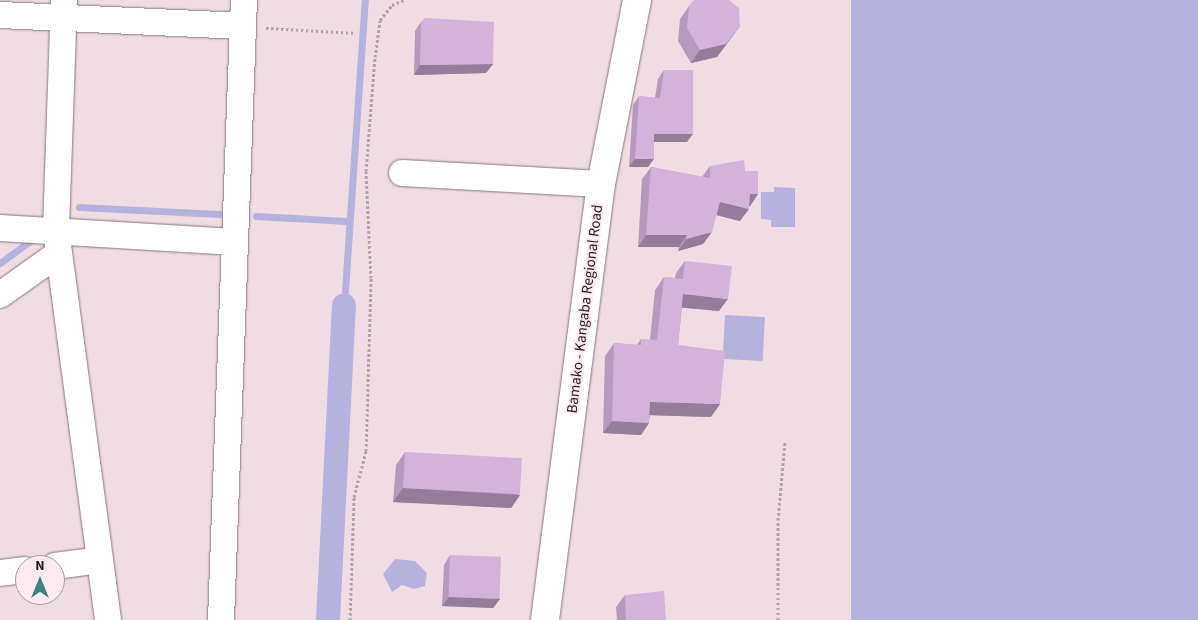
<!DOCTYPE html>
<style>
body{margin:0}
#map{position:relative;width:1198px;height:620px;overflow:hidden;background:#f0dde4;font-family:"Source Sans 3",sans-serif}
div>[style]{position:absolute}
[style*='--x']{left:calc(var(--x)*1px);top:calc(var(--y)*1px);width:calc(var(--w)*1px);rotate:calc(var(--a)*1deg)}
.water>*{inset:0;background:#b6b2de;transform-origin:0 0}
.stream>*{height:7px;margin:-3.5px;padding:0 3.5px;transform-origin:3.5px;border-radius:3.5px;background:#b6b2de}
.canal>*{height:24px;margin:-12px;padding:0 12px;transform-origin:12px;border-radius:12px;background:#b6b2de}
.path>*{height:3px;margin-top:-1.5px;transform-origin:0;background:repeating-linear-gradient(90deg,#b2a3a9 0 2.5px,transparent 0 5px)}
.roads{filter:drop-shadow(0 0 1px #87767c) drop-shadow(0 0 1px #87767c)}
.minor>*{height:26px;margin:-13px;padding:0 13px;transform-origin:13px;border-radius:13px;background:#fff}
.tertiary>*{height:28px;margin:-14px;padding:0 14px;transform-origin:14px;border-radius:14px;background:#fff}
.wall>*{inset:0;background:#b59abb}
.shaded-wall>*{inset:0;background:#947d98}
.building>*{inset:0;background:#d3b3d9;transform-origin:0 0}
span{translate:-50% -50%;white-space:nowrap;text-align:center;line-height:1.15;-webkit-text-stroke:4px #fdeaf1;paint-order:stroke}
.street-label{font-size:15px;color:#282124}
.north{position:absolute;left:15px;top:555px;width:50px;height:50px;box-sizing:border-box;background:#fdeaf1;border:1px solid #a89a9f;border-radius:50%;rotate:0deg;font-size:14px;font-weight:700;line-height:20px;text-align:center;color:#282124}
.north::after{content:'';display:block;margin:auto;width:18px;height:22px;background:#3a827e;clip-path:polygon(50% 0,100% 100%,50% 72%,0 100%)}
</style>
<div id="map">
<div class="water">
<i style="left:851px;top:0;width:347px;height:620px"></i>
<i style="clip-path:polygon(774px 187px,795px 188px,795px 227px,771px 227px,771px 220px,761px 219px,761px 192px,774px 192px)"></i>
<i style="left:725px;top:315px;width:40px;height:44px;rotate:3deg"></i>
<i style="clip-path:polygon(395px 559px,415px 561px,427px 573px,425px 586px,414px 589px,402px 585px,392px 592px,383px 574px)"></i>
</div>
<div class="stream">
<i style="--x:79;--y:207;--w:140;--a:2.9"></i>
<i style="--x:256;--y:216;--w:91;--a:3.1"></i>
<i style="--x:0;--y:263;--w:42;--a:-36.3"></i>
<i style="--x:344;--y:305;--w:306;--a:-86.1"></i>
</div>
<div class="canal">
<i style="--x:328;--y:620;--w:315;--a:-87.1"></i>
</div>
<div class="path">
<i style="--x:266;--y:28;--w:90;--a:3.2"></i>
<i style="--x:350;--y:620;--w:123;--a:-88.1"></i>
<i style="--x:354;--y:497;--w:48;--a:-75.4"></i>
<i style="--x:366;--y:451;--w:173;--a:-88.3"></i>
<i style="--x:371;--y:278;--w:107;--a:-92.7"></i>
<i style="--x:366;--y:171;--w:114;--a:-85.5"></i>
<i style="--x:375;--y:57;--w:37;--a:-82"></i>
<i style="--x:380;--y:20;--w:19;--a:-51"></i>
<i style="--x:392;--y:5;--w:13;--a:-23"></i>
<i style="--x:778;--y:620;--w:100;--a:-90"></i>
<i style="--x:778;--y:520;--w:78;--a:-84.9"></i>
</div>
<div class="roads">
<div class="minor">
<i style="--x:64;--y:0;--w:230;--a:92"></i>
<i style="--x:56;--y:230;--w:393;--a:82.4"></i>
<i style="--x:0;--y:15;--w:243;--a:2.6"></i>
<i style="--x:402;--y:173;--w:199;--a:3.2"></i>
<i style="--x:0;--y:228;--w:235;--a:3.4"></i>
<i style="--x:0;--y:295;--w:72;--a:-35.4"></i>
<i style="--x:55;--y:566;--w:45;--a:-7.6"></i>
<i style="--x:0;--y:573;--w:25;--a:-7"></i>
<i style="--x:221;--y:620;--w:620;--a:-87.88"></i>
</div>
<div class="tertiary">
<i style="--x:545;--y:620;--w:440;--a:-82.7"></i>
<i style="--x:601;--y:184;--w:187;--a:-78.9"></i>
</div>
</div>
<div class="wall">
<i style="clip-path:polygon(689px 6px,740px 26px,717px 57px,691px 63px,678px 41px,680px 19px)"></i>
<i style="clip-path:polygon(421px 22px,493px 64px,486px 73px,414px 75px,415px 31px)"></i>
<i style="clip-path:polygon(664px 70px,687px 142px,654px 142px,648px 167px,629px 167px,633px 105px,639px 96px,655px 98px,658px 79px)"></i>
<i style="clip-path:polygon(710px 166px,745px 171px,758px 194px,750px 206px,749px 206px,740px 221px,716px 215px,703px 244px,678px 251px,679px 247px,638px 247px,642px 179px,651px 167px,702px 177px)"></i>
<i style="clip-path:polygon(685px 261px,719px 311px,682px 307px,678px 345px,711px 417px,650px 415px,649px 423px,641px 435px,603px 433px,605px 356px,614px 343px,637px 345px,641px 339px,650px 340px,655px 290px,664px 277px,675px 278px,676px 273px)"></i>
<i style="clip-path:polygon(405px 452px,520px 495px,511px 508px,393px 502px,396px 465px)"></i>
<i style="clip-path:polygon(450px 555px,500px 599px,493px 608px,442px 606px,444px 565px)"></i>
<i style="clip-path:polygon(625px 595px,666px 620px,617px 620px,616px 607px)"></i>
</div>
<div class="shaded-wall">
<i style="clip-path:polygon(740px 26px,717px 57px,691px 63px,700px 50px)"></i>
<i style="clip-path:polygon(493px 64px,486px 73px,414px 75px,420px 65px)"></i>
<i style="clip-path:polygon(654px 134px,693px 134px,687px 142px,648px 142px)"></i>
<i style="clip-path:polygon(635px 159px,654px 159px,648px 167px,629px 167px)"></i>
<i style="clip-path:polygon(750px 194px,758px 194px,750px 206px,741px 206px)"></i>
<i style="clip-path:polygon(720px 202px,749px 209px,740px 221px,712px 214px)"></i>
<i style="clip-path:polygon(712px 232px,703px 244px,678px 251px,686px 239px)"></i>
<i style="clip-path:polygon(646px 235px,687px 235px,679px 247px,638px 247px)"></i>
<i style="clip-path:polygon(683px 294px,728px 299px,719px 311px,674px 307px)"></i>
<i style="clip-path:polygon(650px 402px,720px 404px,711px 417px,642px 415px)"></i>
<i style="clip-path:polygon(612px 421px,649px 423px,641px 435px,603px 433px)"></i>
<i style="clip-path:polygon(403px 488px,520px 495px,511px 508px,393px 502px)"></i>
<i style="clip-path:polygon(449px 597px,500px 599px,493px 608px,442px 606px)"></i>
</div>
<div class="building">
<i style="clip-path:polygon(694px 0,729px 0,739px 8px,740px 26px,726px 44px,700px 50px,687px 28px,689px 6px)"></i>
<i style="clip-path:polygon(425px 18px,494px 22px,493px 64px,420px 65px,421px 22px)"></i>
<i style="clip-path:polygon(664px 70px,693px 70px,693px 134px,654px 134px,654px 159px,635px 159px,639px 96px,660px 98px)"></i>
<i style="clip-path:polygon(744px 160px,745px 171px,758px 171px,758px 194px,750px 194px,749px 209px,720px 202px,712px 232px,686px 239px,687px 235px,646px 235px,651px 167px,710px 178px,710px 166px)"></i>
<i style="clip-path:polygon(685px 261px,732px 266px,728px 299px,683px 294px,678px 345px,725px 351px,720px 404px,650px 402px,649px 423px,612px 421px,614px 343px,641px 345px,641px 339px,657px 340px,664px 277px,683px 279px)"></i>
<i style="left:405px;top:452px;width:117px;height:36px;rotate:3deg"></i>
<i style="left:450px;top:555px;width:51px;height:42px;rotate:2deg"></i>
<i style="clip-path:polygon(664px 591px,666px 620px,626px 620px,625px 595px)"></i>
</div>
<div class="street-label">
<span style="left:585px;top:309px;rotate:-83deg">Bamako - Kangaba Regional Road</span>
</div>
<div class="north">N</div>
</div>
